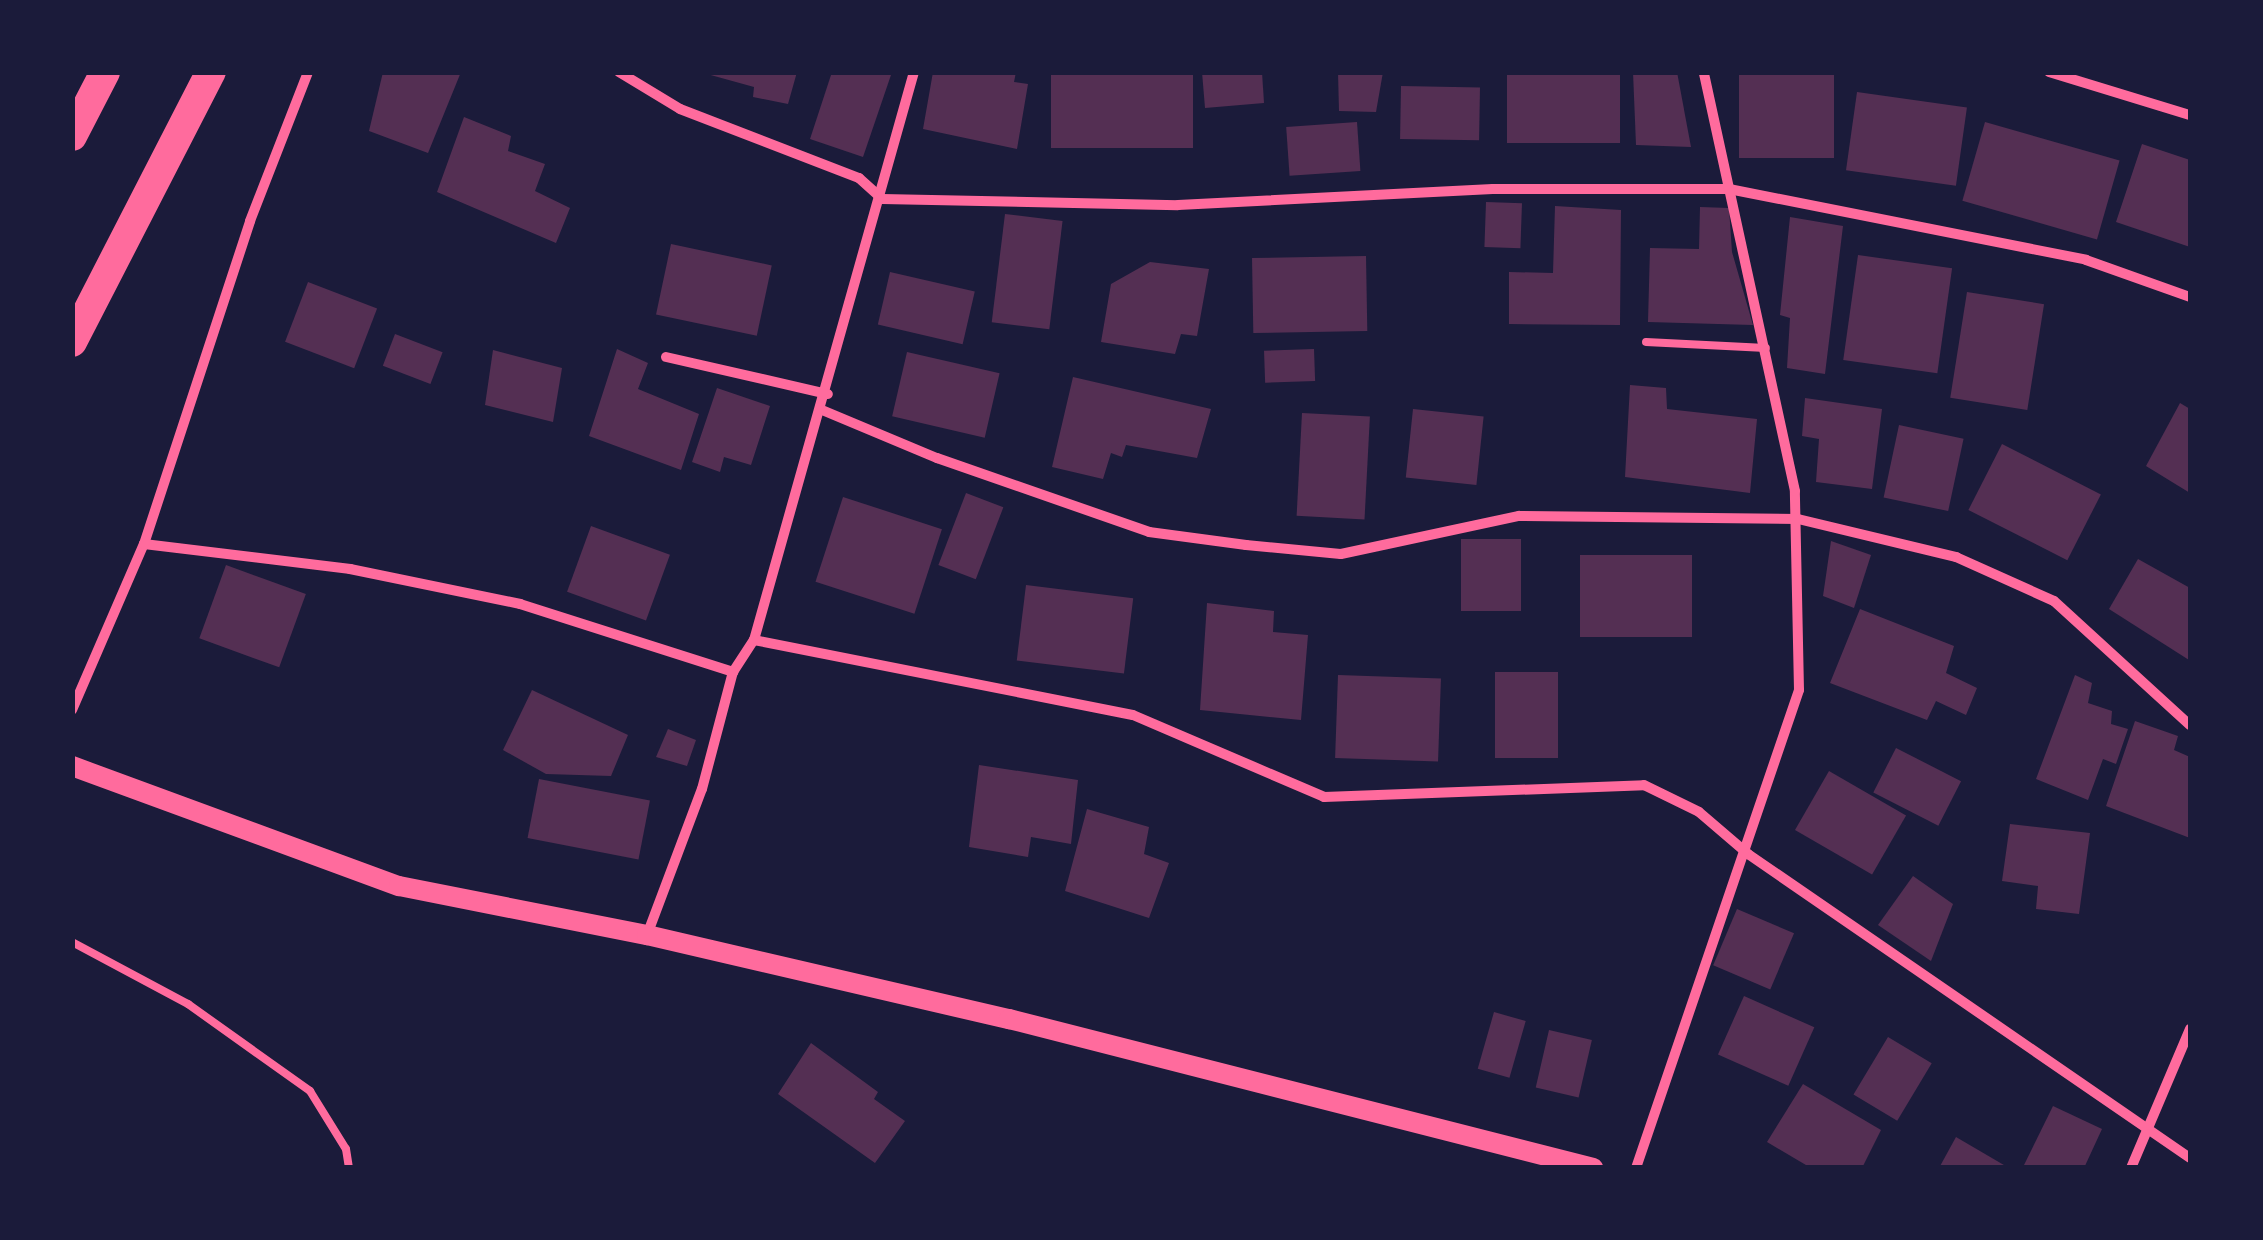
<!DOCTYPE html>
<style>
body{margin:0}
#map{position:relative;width:2263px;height:1240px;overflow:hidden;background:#1b1b3a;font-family:Quicksand,sans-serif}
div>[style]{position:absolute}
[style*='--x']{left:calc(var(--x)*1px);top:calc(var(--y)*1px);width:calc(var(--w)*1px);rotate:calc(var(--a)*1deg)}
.building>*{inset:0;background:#542f53;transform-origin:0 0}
.service>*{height:8px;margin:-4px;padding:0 4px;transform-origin:4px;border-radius:4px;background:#ff6b9d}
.minor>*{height:10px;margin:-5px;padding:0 5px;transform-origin:5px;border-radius:5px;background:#ff6b9d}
.secondary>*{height:20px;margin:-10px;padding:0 10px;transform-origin:10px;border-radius:10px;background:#ff6b9d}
.motorway>*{height:30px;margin:-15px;padding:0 15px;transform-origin:15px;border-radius:15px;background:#ff6b9d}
span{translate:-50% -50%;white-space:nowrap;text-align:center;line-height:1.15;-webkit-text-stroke:8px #1b1b3a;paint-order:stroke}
.frame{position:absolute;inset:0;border:75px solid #1b1b3a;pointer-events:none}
</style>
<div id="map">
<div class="building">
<i style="clip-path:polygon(383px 72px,461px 72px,428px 153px,369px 131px)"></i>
<i style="clip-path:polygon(797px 72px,788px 104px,753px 97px,754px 87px,707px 74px)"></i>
<i style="clip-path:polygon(832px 72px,892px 72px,863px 157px,810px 139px)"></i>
<i style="clip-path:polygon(933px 72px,1016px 72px,1014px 82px,1028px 84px,1017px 149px,923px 129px)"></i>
<i style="left:1051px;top:72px;width:142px;height:76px"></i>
<i style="clip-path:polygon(1202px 72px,1262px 72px,1264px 103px,1205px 108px)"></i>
<i style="clip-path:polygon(1338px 72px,1383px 72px,1376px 112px,1339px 111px)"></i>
<i style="left:1507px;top:72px;width:113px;height:71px"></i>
<i style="clip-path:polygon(1633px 72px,1677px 72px,1691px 147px,1636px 145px)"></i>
<i style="left:1739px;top:72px;width:95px;height:86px"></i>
<i style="left:1401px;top:86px;width:79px;height:53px;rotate:1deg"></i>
<i style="left:1857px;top:92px;width:111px;height:79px;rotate:8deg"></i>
<i style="clip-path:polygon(464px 117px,511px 136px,508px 151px,545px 164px,535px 191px,570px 208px,556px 243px,437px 192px)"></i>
<i style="left:1357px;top:122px;width:49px;height:71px;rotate:86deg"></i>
<i style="left:1985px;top:122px;width:140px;height:82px;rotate:16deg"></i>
<i style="clip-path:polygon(2142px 144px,2190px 160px,2190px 247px,2116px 222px)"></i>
<i style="left:1486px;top:202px;width:36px;height:45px;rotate:2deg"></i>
<i style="clip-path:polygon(1555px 206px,1621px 210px,1620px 325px,1509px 324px,1509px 272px,1553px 273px)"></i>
<i style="clip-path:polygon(1700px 207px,1729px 208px,1732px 252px,1753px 325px,1648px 322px,1650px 248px,1699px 249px)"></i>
<i style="left:1005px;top:214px;width:58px;height:109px;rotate:7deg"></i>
<i style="clip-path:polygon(1790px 217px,1843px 226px,1825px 374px,1787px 368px,1790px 318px,1780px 315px)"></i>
<i style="left:671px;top:244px;width:103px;height:72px;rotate:12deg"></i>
<i style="left:1858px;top:255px;width:95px;height:106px;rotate:8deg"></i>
<i style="left:1366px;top:256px;width:75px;height:114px;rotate:89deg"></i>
<i style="clip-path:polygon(1150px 262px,1209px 269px,1197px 336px,1181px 334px,1175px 354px,1101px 342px,1111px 284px)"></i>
<i style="left:890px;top:272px;width:87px;height:54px;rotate:13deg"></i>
<i style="left:308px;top:282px;width:74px;height:64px;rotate:21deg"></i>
<i style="left:1967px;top:292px;width:78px;height:107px;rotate:9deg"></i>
<i style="left:395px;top:334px;width:51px;height:34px;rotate:21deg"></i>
<i style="clip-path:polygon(617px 349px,648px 363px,638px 389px,699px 414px,681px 470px,589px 436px)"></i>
<i style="left:1314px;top:349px;width:32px;height:50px;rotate:88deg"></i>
<i style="clip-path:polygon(493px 350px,562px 368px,553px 422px,485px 405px)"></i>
<i style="left:907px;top:352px;width:95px;height:66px;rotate:13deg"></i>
<i style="clip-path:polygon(1073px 377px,1211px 409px,1197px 458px,1126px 445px,1122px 457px,1111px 453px,1103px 479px,1052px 467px)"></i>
<i style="clip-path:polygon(1630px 385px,1666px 388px,1667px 409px,1757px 419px,1750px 493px,1625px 477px)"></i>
<i style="clip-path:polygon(717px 388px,770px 406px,751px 465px,724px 457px,720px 472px,692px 462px)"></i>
<i style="clip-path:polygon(1805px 398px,1882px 409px,1872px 489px,1816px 482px,1819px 439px,1802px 436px)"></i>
<i style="clip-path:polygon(2180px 403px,2190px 409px,2190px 493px,2146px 466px)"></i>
<i style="left:1413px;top:409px;width:71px;height:69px;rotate:6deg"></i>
<i style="left:1302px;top:413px;width:68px;height:103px;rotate:3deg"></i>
<i style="left:1899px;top:425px;width:66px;height:74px;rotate:12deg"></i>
<i style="left:2002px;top:444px;width:111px;height:74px;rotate:27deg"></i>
<i style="left:966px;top:493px;width:40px;height:77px;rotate:21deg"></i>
<i style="left:843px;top:497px;width:104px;height:89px;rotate:18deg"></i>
<i style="left:591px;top:526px;width:84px;height:70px;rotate:20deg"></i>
<i style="left:1461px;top:539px;width:60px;height:72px"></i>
<i style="clip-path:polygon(1831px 541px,1871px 555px,1854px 608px,1823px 596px)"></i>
<i style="left:1580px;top:555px;width:112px;height:82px"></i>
<i style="clip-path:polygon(2138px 559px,2190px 588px,2189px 660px,2109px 609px)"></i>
<i style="left:226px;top:565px;width:85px;height:78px;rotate:20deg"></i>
<i style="left:1026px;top:585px;width:108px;height:76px;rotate:7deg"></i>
<i style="clip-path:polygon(1207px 603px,1274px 611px,1273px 632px,1308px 635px,1301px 720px,1200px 710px)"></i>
<i style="clip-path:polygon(1860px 609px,1954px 646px,1946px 673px,1977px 688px,1966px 715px,1936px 701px,1927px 720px,1830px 683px)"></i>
<i style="left:1495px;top:672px;width:63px;height:86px"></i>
<i style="left:1338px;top:675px;width:103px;height:83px;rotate:2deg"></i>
<i style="clip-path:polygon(2075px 675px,2092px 683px,2088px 703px,2112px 711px,2111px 724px,2128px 729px,2116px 764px,2103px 759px,2088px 800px,2036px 779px)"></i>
<i style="clip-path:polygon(532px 690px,628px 735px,611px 776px,546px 774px,503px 750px)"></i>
<i style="clip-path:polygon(2135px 721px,2178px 736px,2174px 750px,2190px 757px,2190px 838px,2106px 806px)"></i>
<i style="clip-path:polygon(668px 729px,696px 740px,687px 766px,656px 757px)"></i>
<i style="left:1896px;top:748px;width:73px;height:50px;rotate:27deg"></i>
<i style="clip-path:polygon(979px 765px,1078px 780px,1071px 844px,1031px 837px,1028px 857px,969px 847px)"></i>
<i style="left:1829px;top:771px;width:89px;height:68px;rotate:30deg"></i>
<i style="left:539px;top:779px;width:113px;height:60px;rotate:11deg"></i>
<i style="clip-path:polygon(1087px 809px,1149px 827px,1144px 854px,1169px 863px,1149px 918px,1065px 891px)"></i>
<i style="clip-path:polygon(2010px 824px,2090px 833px,2079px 914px,2036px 909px,2038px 886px,2002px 881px)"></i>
<i style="clip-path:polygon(1913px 876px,1953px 904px,1931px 961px,1878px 925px)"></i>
<i style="left:1737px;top:909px;width:62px;height:61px;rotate:23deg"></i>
<i style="left:1744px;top:996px;width:77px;height:64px;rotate:24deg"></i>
<i style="left:1494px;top:1012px;width:33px;height:59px;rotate:16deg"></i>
<i style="left:1549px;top:1030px;width:44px;height:59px;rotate:13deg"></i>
<i style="left:1888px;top:1037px;width:51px;height:67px;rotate:31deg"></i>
<i style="clip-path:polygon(811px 1043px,878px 1092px,874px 1099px,905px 1121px,875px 1163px,778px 1094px)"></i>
<i style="clip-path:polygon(1803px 1084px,1881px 1130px,1862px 1168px,1811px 1168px,1767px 1142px)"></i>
<i style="clip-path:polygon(2053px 1106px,2102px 1129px,2084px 1168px,2024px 1165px)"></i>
<i style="clip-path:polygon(1956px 1137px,2009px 1168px,1939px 1168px)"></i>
</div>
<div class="service">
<i style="--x:1646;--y:342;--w:120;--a:2.9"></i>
<i style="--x:72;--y:942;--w:132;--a:28.1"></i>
<i style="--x:188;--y:1004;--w:150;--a:35.5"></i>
<i style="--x:310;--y:1091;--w:68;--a:58.2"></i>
<i style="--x:346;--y:1149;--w:19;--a:81"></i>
</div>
<div class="minor">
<i style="--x:619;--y:72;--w:71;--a:31.2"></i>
<i style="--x:680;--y:109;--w:192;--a:21.1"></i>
<i style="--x:859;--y:178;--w:31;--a:42"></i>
<i style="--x:882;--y:199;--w:296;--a:1.2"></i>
<i style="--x:1178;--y:205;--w:315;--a:-2.9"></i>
<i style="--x:1493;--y:189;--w:236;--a:0"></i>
<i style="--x:1729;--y:189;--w:364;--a:11.2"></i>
<i style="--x:2086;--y:260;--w:110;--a:19.6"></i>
<i style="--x:2049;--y:72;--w:147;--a:17"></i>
<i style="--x:666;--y:357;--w:166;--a:12.9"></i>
<i style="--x:822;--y:410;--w:125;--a:22.7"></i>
<i style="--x:937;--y:458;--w:225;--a:19.2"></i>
<i style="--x:1149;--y:532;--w:98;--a:7.6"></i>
<i style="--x:1246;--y:545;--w:95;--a:5.4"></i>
<i style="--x:1341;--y:554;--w:182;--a:-12.1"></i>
<i style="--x:1519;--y:516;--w:279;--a:0.6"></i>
<i style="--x:1798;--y:519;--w:163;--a:13.5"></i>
<i style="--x:1956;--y:557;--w:107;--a:24.2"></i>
<i style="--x:2054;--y:601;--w:184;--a:42.4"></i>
<i style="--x:144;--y:544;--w:208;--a:6.9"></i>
<i style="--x:350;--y:569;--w:174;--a:11.6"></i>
<i style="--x:520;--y:604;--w:224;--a:17.7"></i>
<i style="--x:733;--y:672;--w:38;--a:-57"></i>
<i style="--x:754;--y:640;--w:590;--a:-74.27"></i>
<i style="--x:754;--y:640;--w:386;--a:11.2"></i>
<i style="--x:1133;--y:715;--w:208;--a:23.2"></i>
<i style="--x:1324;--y:797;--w:320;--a:-2.1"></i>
<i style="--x:1644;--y:785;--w:61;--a:26.1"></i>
<i style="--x:1699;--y:812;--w:65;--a:40.6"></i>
<i style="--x:1748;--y:854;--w:536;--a:34.52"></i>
<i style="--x:72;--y:710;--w:181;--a:-66.6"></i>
<i style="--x:144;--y:544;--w:340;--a:-71.8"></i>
<i style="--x:250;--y:221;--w:160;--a:-68.7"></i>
<i style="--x:647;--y:935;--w:156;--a:-69.4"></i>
<i style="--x:702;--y:789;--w:121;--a:-75.2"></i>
<i style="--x:1636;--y:1168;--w:505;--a:-71.17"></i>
<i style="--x:1799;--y:690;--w:199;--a:-91.2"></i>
<i style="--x:1795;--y:491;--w:429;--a:-102.3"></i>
<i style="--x:2131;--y:1168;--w:151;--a:-67"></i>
</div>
<div class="secondary">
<i style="--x:72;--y:766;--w:348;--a:20.2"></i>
<i style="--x:399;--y:886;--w:253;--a:11.2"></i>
<i style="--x:647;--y:935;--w:372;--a:13.1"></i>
<i style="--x:1009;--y:1019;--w:603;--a:14.31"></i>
</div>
<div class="motorway">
<i style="--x:72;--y:136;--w:72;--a:-62.7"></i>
<i style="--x:72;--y:342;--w:304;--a:-62.8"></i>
</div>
<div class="frame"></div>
</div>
